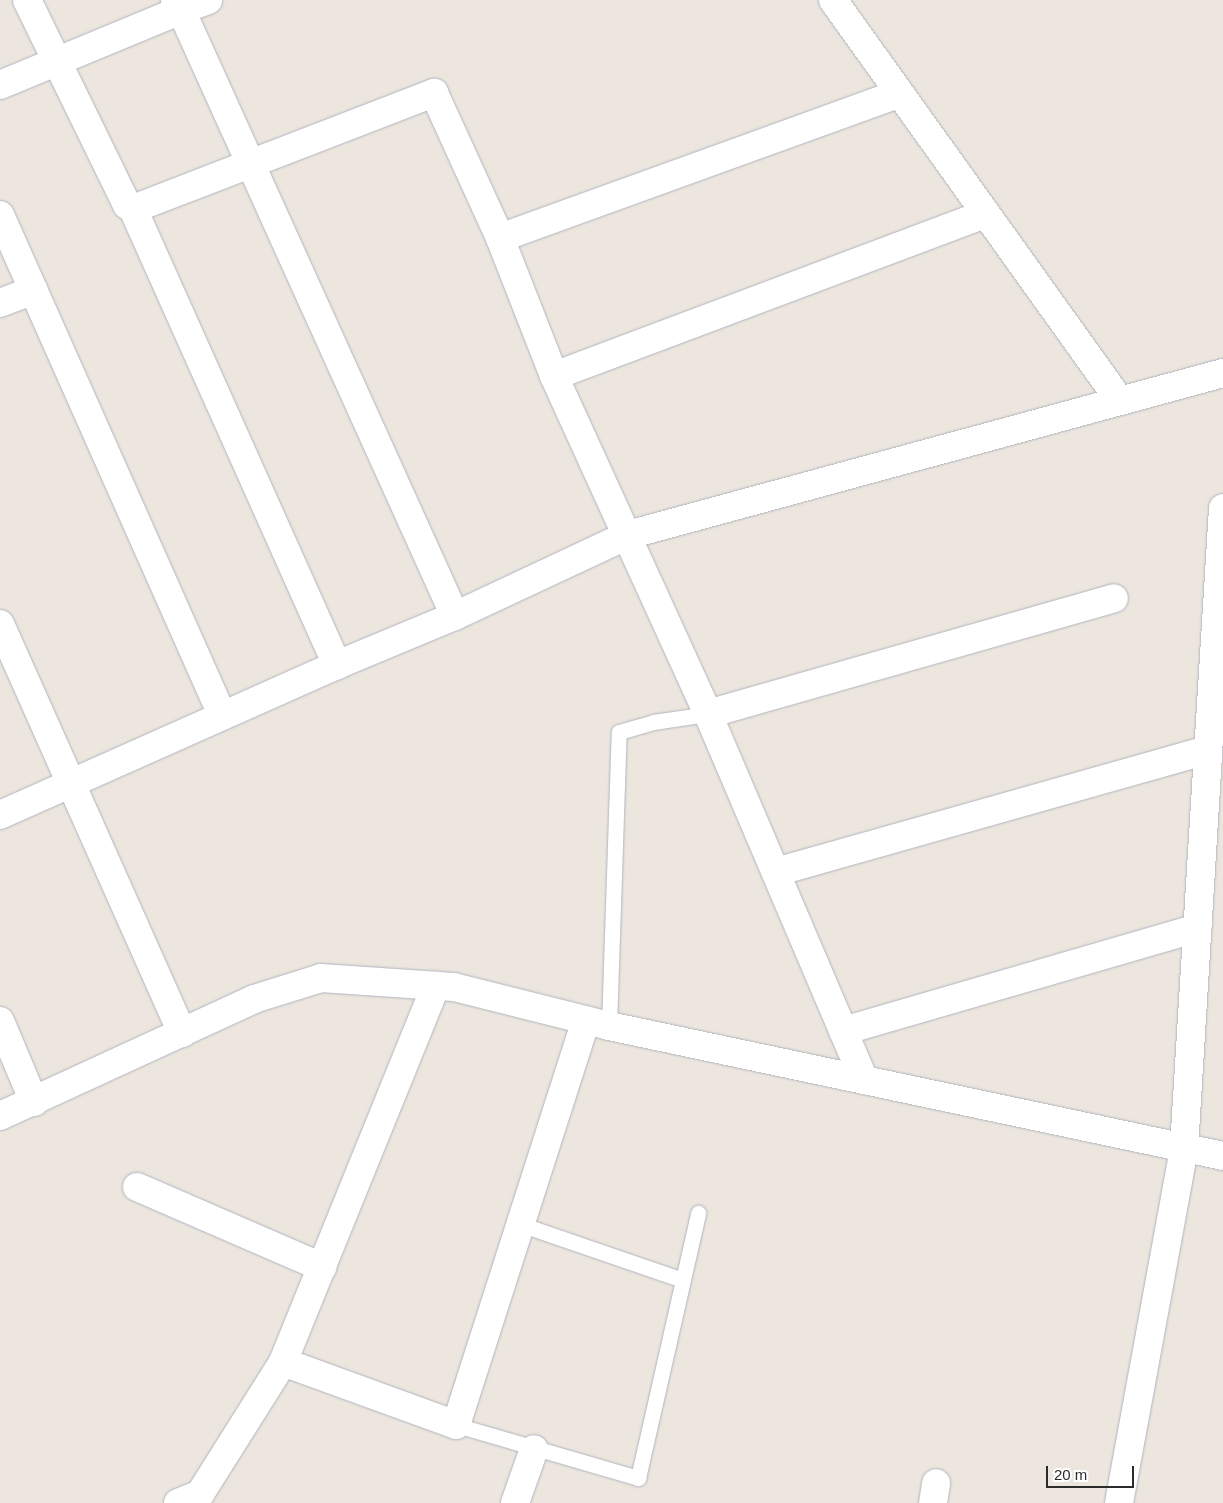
<!DOCTYPE html>
<style>
body{margin:0}
#map{position:relative;width:1223px;height:1503px;overflow:hidden;background:#ece6de;font-family:Arial,sans-serif}
div>[style]{position:absolute}
[style*='--x']{left:calc(var(--x)*1px);top:calc(var(--y)*1px);width:calc(var(--w)*1px);rotate:calc(var(--a)*1deg)}
.roads{filter:drop-shadow(0 0 1px #b1b4be) drop-shadow(0 0 1px #b1b4be)}
.lane>*{height:15px;margin:-7.5px;padding:0 7.5px;transform-origin:7.5px;border-radius:7.5px;background:#fff}
.street>*{height:28px;margin:-14px;padding:0 14px;transform-origin:14px;border-radius:14px;background:#fff}
span{translate:-50% -50%;white-space:nowrap;text-align:center;line-height:1.15;-webkit-text-stroke:4px #fff;paint-order:stroke}
.scale{position:absolute;left:1046px;top:1466px;width:88px;height:22px;box-sizing:border-box;border:2px solid #2b2b2b;border-top:0;padding-left:6px;font-size:15px;line-height:18px;white-space:nowrap;color:#2b2b2b;-webkit-text-stroke:4px #fff;paint-order:stroke}
</style>
<div id="map">
<div class="roads">
<div class="lane">
<i style="--x:609;--y:1026;--w:294;--a:-88.1"></i>
<i style="--x:619;--y:732;--w:35;--a:-16"></i>
<i style="--x:653;--y:722;--w:56;--a:-8.3"></i>
<i style="--x:520;--y:1224;--w:172;--a:19"></i>
<i style="--x:456;--y:1425;--w:190;--a:16.2"></i>
<i style="--x:638;--y:1478;--w:272;--a:-77.2"></i>
</div>
<div class="street">
<i style="--x:27;--y:0;--w:228;--a:64"></i>
<i style="--x:127;--y:205;--w:7;--a:34"></i>
<i style="--x:133;--y:209;--w:500;--a:65.9"></i>
<i style="--x:175;--y:0;--w:12;--a:59"></i>
<i style="--x:181;--y:10;--w:29;--a:-20"></i>
<i style="--x:833;--y:0;--w:493;--a:54.4"></i>
<i style="--x:0;--y:85;--w:196;--a:-22.5"></i>
<i style="--x:181;--y:10;--w:665;--a:65.67"></i>
<i style="--x:133;--y:209;--w:323;--a:-21.1"></i>
<i style="--x:434;--y:93;--w:159;--a:65.5"></i>
<i style="--x:500;--y:238;--w:148;--a:68.6"></i>
<i style="--x:554;--y:376;--w:371;--a:65.5"></i>
<i style="--x:708;--y:714;--w:398;--a:66.9"></i>
<i style="--x:0;--y:215;--w:547;--a:66.06"></i>
<i style="--x:500;--y:238;--w:423;--a:-19.9"></i>
<i style="--x:0;--y:303;--w:36;--a:-21"></i>
<i style="--x:554;--y:376;--w:460;--a:-20.6"></i>
<i style="--x:0;--y:624;--w:448;--a:66"></i>
<i style="--x:708;--y:714;--w:422;--a:-15.9"></i>
<i style="--x:0;--y:815;--w:369;--a:-24"></i>
<i style="--x:337;--y:665;--w:128;--a:-22.6"></i>
<i style="--x:455;--y:616;--w:191;--a:-25.1"></i>
<i style="--x:628;--y:535;--w:617;--a:-15.23"></i>
<i style="--x:776;--y:872;--w:449;--a:-15.8"></i>
<i style="--x:0;--y:1021;--w:88;--a:67.2"></i>
<i style="--x:843;--y:1031;--w:369;--a:-16.2"></i>
<i style="--x:0;--y:1116;--w:280;--a:-24.7"></i>
<i style="--x:254;--y:999;--w:70;--a:-17.4"></i>
<i style="--x:321;--y:978;--w:133;--a:3.9"></i>
<i style="--x:454;--y:987;--w:160;--a:14.1"></i>
<i style="--x:609;--y:1026;--w:628;--a:11.95"></i>
<i style="--x:137;--y:1187;--w:202;--a:23.4"></i>
<i style="--x:283;--y:1362;--w:406;--a:-67.9"></i>
<i style="--x:178;--y:1503;--w:24;--a:-22"></i>
<i style="--x:200;--y:1494;--w:156;--a:-57.8"></i>
<i style="--x:283;--y:1362;--w:184;--a:20"></i>
<i style="--x:456;--y:1425;--w:425;--a:-72.2"></i>
<i style="--x:515;--y:1503;--w:57;--a:-70.6"></i>
<i style="--x:933;--y:1503;--w:20;--a:-81"></i>
<i style="--x:1119;--y:1503;--w:361;--a:-79.6"></i>
<i style="--x:1184;--y:1148;--w:641;--a:-86.51"></i>
</div>
</div>
<div class="scale">20 m</div>
</div>
